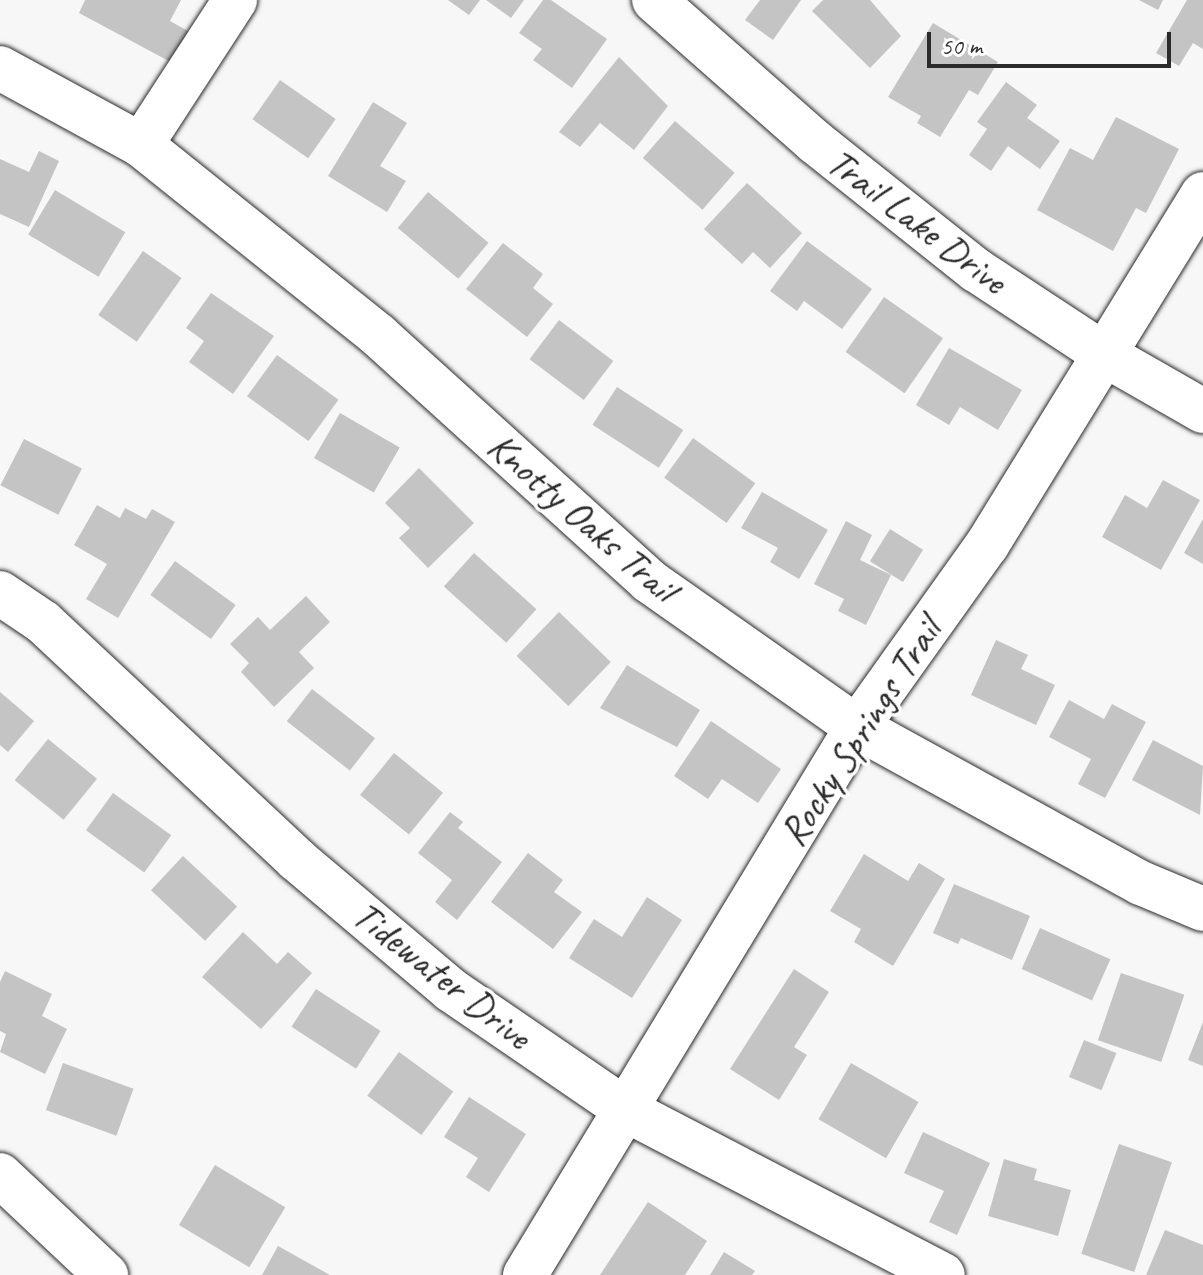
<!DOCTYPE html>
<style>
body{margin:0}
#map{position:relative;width:1203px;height:1275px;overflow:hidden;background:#f7f7f7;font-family:Caveat,sans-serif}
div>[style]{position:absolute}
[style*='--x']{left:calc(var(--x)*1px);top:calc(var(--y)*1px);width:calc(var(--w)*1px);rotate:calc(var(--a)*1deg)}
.building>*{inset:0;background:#c4c4c4;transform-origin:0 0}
.roads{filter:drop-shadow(0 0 2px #2b2b2b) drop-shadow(0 0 2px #2b2b2b)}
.minor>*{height:44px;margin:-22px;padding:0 22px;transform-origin:22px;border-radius:22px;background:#fff}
span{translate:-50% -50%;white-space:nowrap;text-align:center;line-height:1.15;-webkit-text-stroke:7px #fff;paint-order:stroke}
.street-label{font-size:40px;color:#2b2b2b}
.scale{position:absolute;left:927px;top:32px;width:244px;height:36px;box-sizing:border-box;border:4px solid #2b2b2b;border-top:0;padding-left:10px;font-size:24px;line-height:28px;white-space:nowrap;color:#2b2b2b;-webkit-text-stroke:6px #fff;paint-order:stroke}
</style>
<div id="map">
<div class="building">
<i style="clip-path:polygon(85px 0,181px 0,170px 21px,197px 36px,180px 67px,79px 13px)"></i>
<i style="clip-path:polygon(448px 0,480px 0,469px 15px)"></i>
<i style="clip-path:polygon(486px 0,524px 0,511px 18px)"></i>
<i style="clip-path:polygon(543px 0,551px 0,607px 39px,572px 88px,533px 60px,542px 49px,519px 33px)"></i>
<i style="clip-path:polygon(760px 0,801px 0,773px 40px,745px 20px)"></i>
<i style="clip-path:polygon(823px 0,870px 0,901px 36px,870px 68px,812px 11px)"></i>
<i style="clip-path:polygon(1139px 0,1163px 0,1158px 10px)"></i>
<i style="clip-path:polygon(1187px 0,1203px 0,1203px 49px,1193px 43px,1179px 66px,1156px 53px)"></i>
<i style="clip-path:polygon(933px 23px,998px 62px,978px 95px,969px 90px,940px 137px,917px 123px,921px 116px,888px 97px)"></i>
<i style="clip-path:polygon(619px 57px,668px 106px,634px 150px,600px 123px,580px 147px,559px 132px)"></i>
<i style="left:280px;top:80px;width:68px;height:48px;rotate:35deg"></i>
<i style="clip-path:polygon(1006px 82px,1037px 105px,1027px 118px,1060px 141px,1040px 169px,1008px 146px,991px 171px,969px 155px,987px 129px,977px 122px)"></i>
<i style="clip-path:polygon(373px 102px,407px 123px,380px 166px,406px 181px,387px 212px,328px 176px)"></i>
<i style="clip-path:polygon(1116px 117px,1179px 149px,1146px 213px,1136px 208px,1113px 251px,1037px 210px,1070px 148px,1093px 160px)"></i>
<i style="left:675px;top:121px;width:79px;height:49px;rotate:41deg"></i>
<i style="clip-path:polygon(39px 151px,59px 161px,29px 227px,0 214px,0 159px,29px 172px)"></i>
<i style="clip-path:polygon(747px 183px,802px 233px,770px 268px,753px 252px,742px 264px,704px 229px)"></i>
<i style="left:55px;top:190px;width:82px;height:52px;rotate:31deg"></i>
<i style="left:428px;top:192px;width:79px;height:47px;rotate:40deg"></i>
<i style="clip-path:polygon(807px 241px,872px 289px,842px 329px,804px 301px,797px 311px,770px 291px)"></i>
<i style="clip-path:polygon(503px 243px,543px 274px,533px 288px,553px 304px,527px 337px,466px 289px)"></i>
<i style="left:143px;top:251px;width:47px;height:78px;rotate:35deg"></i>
<i style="clip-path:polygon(211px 293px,274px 336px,233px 394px,189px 362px,204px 341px,186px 328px)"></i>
<i style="left:884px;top:297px;width:72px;height:67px;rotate:35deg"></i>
<i style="left:559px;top:320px;width:68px;height:49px;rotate:37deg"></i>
<i style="clip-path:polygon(949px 348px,1022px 390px,998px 430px,960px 407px,949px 425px,916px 405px)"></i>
<i style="left:277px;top:355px;width:76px;height:51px;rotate:36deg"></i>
<i style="left:617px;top:387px;width:79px;height:45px;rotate:33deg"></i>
<i style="left:340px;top:413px;width:69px;height:52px;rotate:30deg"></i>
<i style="left:693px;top:438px;width:77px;height:49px;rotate:36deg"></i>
<i style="left:24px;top:439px;width:65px;height:52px;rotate:27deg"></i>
<i style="clip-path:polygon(419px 468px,474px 523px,428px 568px,399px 538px,410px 528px,385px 503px)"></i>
<i style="clip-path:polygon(1163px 480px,1200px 500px,1161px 570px,1102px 537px,1125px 495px,1147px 508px)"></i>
<i style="clip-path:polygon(762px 492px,828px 530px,799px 579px,770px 562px,778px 548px,741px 528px)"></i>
<i style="clip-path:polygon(97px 505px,120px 518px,125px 508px,146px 519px,152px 509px,175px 522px,118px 618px,86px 599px,107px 564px,74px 545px)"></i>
<i style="clip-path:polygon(1203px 519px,1203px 564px,1184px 553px)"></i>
<i style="clip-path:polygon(846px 521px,872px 535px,860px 560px,891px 575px,866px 625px,838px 611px,844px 599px,814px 584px)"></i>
<i style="left:890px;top:529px;width:39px;height:38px;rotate:32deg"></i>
<i style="left:474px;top:553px;width:84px;height:45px;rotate:42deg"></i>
<i style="left:175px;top:561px;width:75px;height:42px;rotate:36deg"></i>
<i style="clip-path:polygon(306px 596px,330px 622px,299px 652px,314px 668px,274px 707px,241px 672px,249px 663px,230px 644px,258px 617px,270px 630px)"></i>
<i style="left:559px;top:612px;width:72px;height:61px;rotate:44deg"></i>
<i style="clip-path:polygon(996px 640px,1028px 655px,1021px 669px,1055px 685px,1036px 725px,971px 695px)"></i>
<i style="clip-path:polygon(627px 665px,700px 710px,677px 747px,600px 708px)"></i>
<i style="left:312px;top:689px;width:80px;height:41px;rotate:38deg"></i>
<i style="clip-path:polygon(0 692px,34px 721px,8px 752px,0 745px)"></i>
<i style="clip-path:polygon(1069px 700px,1104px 719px,1112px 704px,1146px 722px,1105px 798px,1078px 784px,1091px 759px,1049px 737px)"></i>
<i style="clip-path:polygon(711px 721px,781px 769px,758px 803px,722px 779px,708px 799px,674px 776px)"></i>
<i style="left:48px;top:739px;width:63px;height:53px;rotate:39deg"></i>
<i style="clip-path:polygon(1153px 740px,1203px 766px,1200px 815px,1132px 780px)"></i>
<i style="left:394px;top:753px;width:63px;height:54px;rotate:39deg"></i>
<i style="left:113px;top:793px;width:72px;height:46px;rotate:36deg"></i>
<i style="clip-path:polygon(450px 812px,463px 822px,458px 828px,502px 862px,457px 920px,435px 902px,452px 880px,418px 853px)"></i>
<i style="clip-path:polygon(528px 853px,563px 880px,554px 892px,582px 912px,553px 949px,491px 902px)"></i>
<i style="clip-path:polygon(864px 854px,908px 881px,919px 863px,945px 879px,893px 966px,854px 942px,861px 929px,830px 911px)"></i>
<i style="left:183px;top:856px;width:74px;height:47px;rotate:43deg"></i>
<i style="clip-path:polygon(954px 884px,1030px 916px,1012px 960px,961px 938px,958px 944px,933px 933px)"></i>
<i style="clip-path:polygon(647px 897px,682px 920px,632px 998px,569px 958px,594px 919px,622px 937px)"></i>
<i style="left:1040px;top:928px;width:77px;height:45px;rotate:24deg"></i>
<i style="clip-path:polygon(243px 932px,277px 964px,288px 952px,312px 973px,261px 1029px,202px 977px)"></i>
<i style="clip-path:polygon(794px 969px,829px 992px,794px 1047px,807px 1055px,779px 1100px,730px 1069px)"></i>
<i style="clip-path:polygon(5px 971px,52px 994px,42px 1016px,67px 1029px,45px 1074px,0 1052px,6px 1034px,0 1031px,0 982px)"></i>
<i style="left:1121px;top:973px;width:67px;height:71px;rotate:19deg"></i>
<i style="left:316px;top:989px;width:77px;height:45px;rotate:33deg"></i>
<i style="clip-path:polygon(1203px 1022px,1203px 1066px,1188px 1060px)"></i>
<i style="left:1084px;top:1040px;width:35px;height:40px;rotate:22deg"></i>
<i style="left:399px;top:1052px;width:67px;height:54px;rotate:36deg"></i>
<i style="left:63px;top:1063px;width:75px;height:50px;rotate:20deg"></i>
<i style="left:851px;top:1063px;width:78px;height:65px;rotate:30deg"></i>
<i style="clip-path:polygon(469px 1097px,526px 1134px,489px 1192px,466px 1177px,478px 1158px,444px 1137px)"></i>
<i style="clip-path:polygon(923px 1132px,990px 1163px,957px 1235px,929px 1222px,944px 1191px,904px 1173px)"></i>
<i style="left:1119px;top:1144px;width:56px;height:116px;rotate:19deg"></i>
<i style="clip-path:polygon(1004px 1159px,1037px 1169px,1034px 1180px,1071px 1190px,1058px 1236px,988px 1216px)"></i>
<i style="left:215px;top:1165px;width:82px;height:70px;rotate:31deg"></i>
<i style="clip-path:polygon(648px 1202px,707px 1241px,685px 1275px,600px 1275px)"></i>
<i style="clip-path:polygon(1165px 1230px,1203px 1245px,1203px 1275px,1146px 1275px)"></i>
<i style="clip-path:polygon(278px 1246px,330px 1275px,262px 1275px)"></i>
<i style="clip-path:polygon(724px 1252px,755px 1271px,752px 1275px,710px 1275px)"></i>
</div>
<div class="roads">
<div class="minor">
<i style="--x:654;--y:0;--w:215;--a:41.4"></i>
<i style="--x:815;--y:142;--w:206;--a:38.5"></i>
<i style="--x:976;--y:270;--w:157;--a:33.3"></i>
<i style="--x:1107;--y:356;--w:111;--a:29.8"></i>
<i style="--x:0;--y:68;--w:161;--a:28.6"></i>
<i style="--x:141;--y:145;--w:304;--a:38.7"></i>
<i style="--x:378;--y:335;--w:366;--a:42.2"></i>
<i style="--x:649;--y:581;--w:254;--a:35.1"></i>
<i style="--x:857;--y:727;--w:324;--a:28.8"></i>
<i style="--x:1141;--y:883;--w:67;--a:22.8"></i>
<i style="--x:141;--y:145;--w:173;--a:-57"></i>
<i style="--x:0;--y:593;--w:52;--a:34"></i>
<i style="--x:43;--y:622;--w:347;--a:43.1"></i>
<i style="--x:296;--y:859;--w:203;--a:40.2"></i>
<i style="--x:451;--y:990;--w:212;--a:34.4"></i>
<i style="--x:626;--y:1110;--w:357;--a:27.5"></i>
<i style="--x:0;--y:1175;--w:146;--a:43.3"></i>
<i style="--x:525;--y:1275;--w:641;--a:-58.79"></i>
<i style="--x:857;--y:727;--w:224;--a:-54.5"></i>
<i style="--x:987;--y:545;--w:412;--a:-58.4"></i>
</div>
</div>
<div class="street-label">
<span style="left:917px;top:221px;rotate:37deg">Trail Lake Drive</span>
<span style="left:582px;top:517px;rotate:41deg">Knotty Oaks Trail</span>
<span style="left:860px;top:732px;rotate:-57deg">Rocky Springs Trail</span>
<span style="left:442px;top:975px;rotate:38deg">Tidewater Drive</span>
</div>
<div class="scale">50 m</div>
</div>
